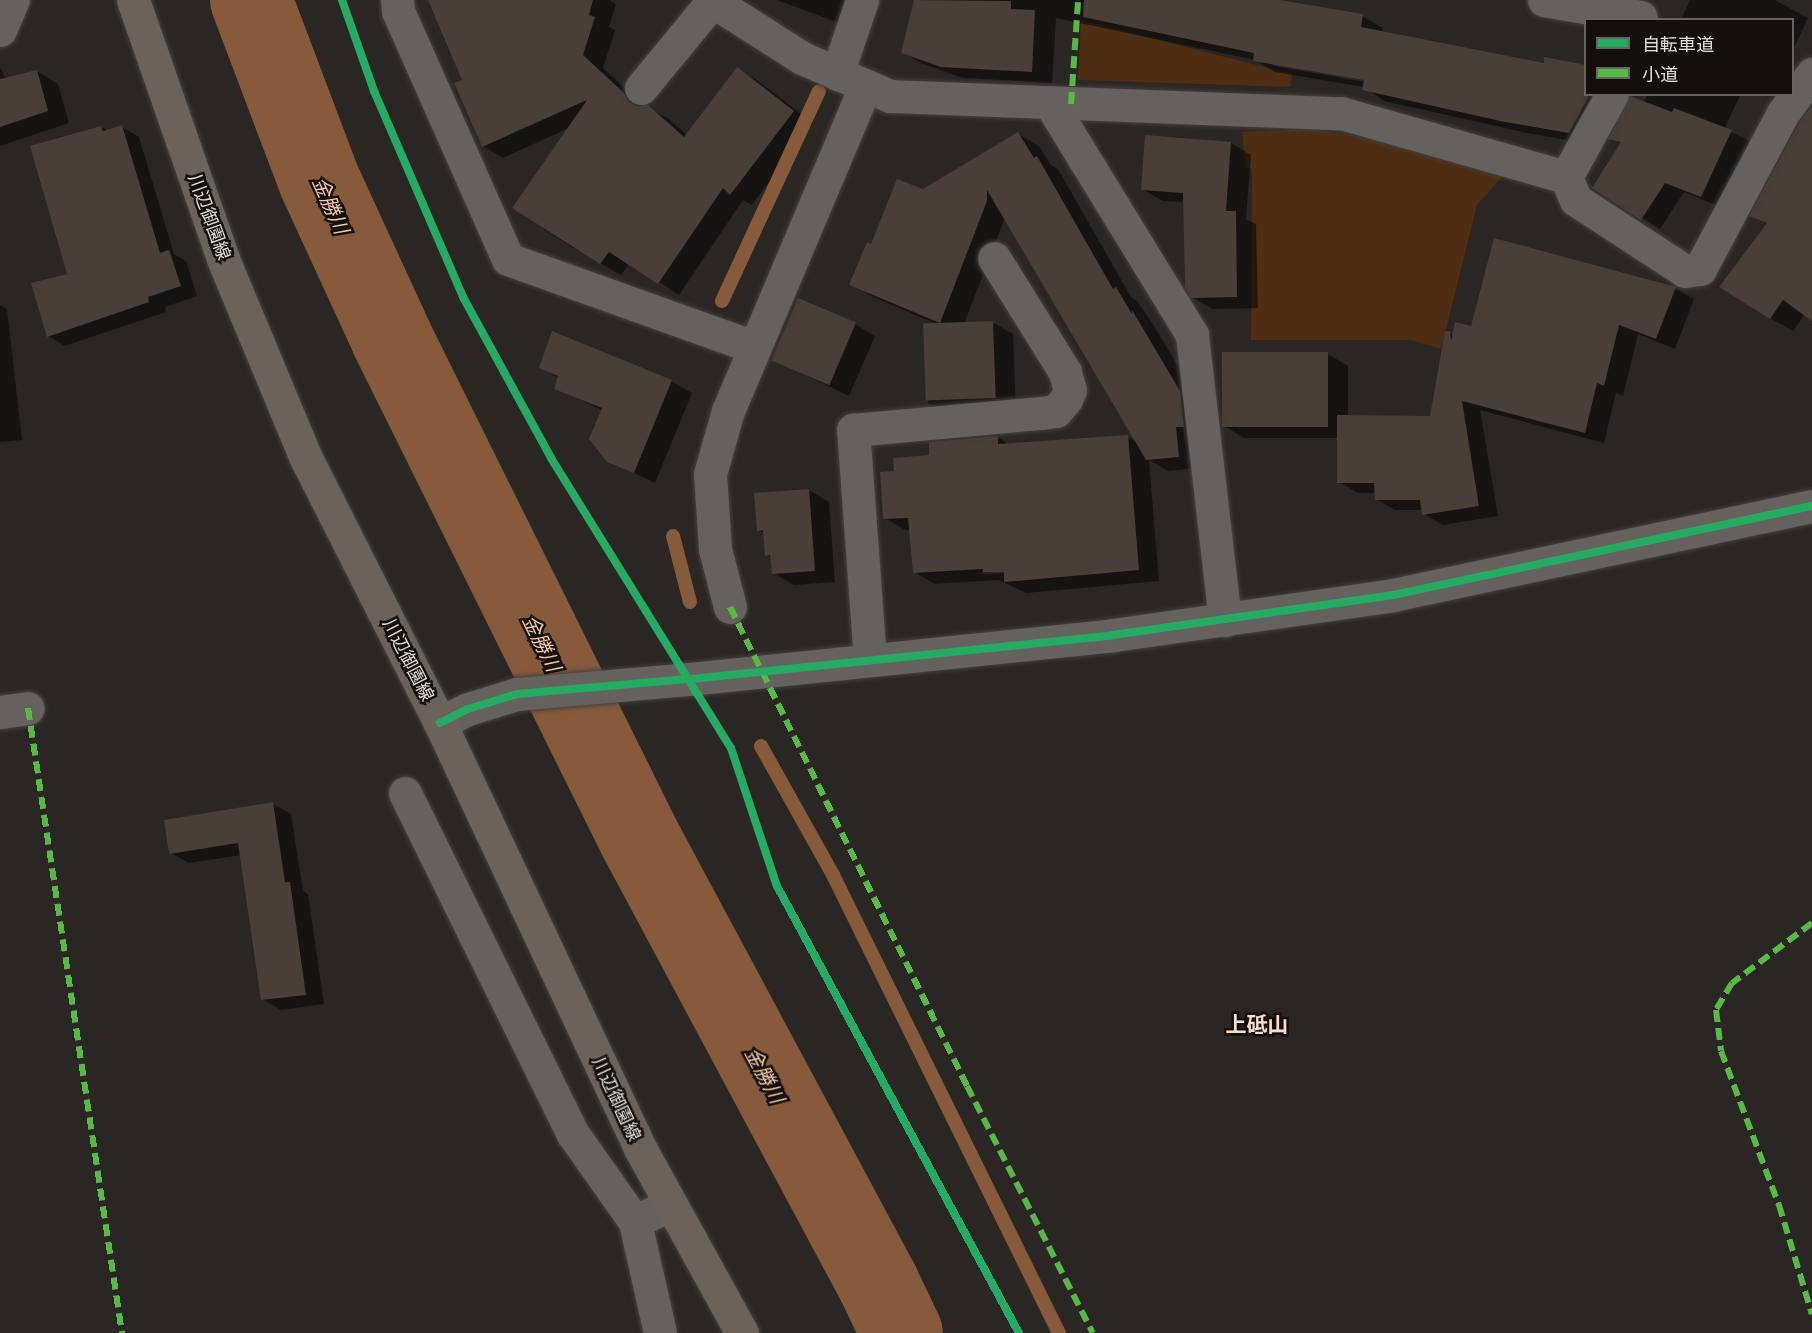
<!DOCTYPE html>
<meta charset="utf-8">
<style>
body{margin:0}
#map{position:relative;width:1812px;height:1333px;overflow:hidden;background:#2a2623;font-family:"Asap Condensed","Noto Sans JP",sans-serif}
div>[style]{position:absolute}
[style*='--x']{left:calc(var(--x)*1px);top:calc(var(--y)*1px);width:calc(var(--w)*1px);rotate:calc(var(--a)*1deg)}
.green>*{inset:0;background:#4e2d12}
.shadow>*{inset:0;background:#0007}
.stream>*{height:14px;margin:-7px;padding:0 7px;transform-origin:7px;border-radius:7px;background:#865a3b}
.river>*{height:82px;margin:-41px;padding:0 41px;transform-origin:41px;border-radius:41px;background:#865a3b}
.building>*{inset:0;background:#493e38;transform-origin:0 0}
.roads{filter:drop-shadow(0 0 2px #44413e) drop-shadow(0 0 2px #44413e)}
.minor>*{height:33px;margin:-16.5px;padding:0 16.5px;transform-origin:16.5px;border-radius:16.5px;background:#64615e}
.major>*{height:33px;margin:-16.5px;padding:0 16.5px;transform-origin:16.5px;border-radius:16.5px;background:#6b625c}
.quiet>*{height:6px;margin-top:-3px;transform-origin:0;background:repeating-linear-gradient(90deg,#58b947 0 12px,transparent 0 18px)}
.cycleway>*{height:8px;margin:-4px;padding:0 4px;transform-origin:4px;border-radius:4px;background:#26ab63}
span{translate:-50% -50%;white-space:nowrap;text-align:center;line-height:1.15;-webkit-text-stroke:5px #130f0d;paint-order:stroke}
.street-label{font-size:18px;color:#e5e0dc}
.water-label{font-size:20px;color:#f6c9ab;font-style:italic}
.quarter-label{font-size:21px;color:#fadecb;font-weight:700}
.legend{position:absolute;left:1584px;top:18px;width:210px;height:78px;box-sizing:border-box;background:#130f0d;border:2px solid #676360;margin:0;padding:8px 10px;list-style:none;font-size:18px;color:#e5e0dc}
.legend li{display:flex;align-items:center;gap:12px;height:30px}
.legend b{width:30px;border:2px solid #676360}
</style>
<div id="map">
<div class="green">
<i style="clip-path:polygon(1081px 20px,1292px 74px,1290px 87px,1078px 80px)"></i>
<i style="clip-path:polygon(1312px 129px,1384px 140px,1502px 177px,1477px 205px,1441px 349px,1411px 340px,1251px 340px,1252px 169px,1246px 167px,1242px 132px)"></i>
</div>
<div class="shadow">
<i style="clip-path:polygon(430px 0,610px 0,616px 4px,609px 27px,615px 30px,603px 68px,644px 106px,669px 119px,687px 135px,737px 69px,758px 81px,813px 123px,752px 205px,743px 200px,679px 295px,630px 263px,621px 275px,562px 241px,514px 208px,569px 128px,503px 158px,483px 146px,464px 81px)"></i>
<i style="clip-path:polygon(777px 0,851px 0,839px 23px)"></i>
<i style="clip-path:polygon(evenodd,916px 0,1272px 0,1362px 16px,1383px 28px,1382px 32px,1586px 94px,1605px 94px,1590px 144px,1527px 133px,1384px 101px,1364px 87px,1275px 72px,1255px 60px,1056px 18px,1052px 83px,963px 78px,923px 64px,902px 52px,916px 0,1270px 63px,1371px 80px,1371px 83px,1274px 66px,1270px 63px)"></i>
<i style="clip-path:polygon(1690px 0,1775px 0,1808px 18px,1792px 52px,1792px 20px,1681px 20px)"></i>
<i style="clip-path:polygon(0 67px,6px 79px,37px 71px,58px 84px,69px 123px,0 146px)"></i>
<i style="clip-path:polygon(1648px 94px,1741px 94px,1724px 129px,1767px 149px,1733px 212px,1684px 192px,1660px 229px,1598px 190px)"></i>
<i style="clip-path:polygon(1812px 108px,1812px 319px,1805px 314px,1793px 331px,1770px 318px,1767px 224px,1752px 215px)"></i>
<i style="clip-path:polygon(101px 127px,108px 131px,122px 127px,139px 137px,174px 254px,186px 261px,197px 296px,165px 307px,166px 312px,65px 346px,48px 336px,69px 275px)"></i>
<i style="clip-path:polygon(evenodd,1018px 134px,1039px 146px,1051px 165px,1058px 169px,1131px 297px,1137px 301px,1153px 324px,1200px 404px,1199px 468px,1168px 471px,1149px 460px,1159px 581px,1026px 593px,999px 580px,935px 584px,914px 572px,911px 530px,905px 530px,885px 518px,895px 472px,931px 457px,998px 437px,1010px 445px,1128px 437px,1137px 442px,1005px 218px,964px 324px,992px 322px,1013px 334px,1016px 409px,949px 415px,928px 404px,939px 325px,871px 296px,851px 284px,872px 246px,923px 191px,1018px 134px,1011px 570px,1011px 573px,982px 574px,982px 571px,1011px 570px)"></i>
<i style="clip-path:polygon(1231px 143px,1251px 155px,1246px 219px,1256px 224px,1258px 308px,1213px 309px,1192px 297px,1184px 202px,1163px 201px,1142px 189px)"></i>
<i style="clip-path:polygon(1675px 288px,1694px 299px,1675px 349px,1638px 334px,1623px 396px,1616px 393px,1604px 443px,1480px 410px,1498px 516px,1443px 525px,1424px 514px,1423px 510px,1395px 510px,1376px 499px,1376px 493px,1358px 493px,1339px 482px,1339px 438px,1244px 438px,1224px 426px,1328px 354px,1348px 366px,1348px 417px,1431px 417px,1449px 333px,1454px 335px,1472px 328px)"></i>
<i style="clip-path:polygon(0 305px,7px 309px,22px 440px,0 442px)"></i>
<i style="clip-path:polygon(855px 324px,875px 336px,849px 396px,772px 359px)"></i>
<i style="clip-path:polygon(541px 368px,671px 381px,692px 393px,655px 483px,608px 460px,602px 410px,556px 388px,559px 378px)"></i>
<i style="clip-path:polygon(809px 490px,829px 502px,835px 582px,794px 585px,773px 573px,772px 558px,767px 555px,765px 534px,759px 530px)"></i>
<i style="clip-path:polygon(273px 804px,291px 814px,303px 891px,308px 894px,324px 1004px,281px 1010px,262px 999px,242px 855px,189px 863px,171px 853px)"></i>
</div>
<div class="stream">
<i style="--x:722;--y:301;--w:231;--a:-65.2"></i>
<i style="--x:673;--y:536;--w:68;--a:75.6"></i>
<i style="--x:761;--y:746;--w:148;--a:60.8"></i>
<i style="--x:833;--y:875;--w:511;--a:63.74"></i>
</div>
<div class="river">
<i style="--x:251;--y:0;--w:192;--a:69.3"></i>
<i style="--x:319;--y:180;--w:175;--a:65.3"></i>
<i style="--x:392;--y:339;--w:558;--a:63.62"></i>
<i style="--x:640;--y:839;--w:504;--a:61.81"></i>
<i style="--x:878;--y:1283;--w:55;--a:64.4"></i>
</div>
<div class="building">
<i style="clip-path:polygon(428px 0,593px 0,589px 15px,595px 17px,583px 55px,623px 92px,629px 102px,637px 106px,648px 105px,684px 137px,737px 67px,794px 111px,730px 195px,723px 188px,658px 284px,609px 252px,600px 264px,512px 208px,587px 100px,482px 147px,454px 83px,462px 80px)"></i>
<i style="clip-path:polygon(914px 0,1011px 1px,1011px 9px,1035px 10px,1032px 72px,941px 67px,901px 53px)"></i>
<i style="clip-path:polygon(1084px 0,1280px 0,1363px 14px,1361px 27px,1544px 63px,1544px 57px,1586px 65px,1586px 94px,1590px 94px,1569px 133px,1505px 122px,1362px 90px,1364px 80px,1253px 61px,1254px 53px,1083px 17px)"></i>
<i style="clip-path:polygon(37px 70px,48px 111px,0 127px,0 79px)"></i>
<i style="clip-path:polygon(1630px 96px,1672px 112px,1674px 108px,1732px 130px,1701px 197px,1665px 183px,1641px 220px,1592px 188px,1621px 142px,1608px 139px)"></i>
<i style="clip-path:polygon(1812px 105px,1812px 321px,1783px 300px,1770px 319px,1719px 287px,1767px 223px,1749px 216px,1799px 123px)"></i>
<i style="clip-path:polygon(122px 125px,160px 253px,169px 250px,181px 286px,148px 297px,149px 302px,47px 337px,31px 283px,67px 274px,30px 146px,101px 126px,103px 131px)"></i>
<i style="clip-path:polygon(1018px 132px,1034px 158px,1037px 156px,1113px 289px,1116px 287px,1132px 314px,1132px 310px,1180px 391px,1184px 427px,1176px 427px,1179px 457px,1146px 460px,987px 190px,987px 201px,940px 323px,849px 285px,867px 242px,871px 244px,897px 179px,923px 189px)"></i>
<i style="clip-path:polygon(1145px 135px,1231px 142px,1226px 211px,1236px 211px,1237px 297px,1191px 298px,1185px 287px,1183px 193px,1141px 190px)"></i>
<i style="clip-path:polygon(1494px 238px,1676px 287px,1656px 339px,1619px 325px,1604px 386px,1597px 383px,1585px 433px,1462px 401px,1479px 506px,1422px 515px,1420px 500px,1375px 500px,1374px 483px,1337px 483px,1337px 415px,1430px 416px,1445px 331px,1450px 331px,1451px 341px,1455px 322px,1471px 326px)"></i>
<i style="left:798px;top:298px;width:63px;height:68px;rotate:23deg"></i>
<i style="left:993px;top:321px;width:77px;height:70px;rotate:88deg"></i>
<i style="clip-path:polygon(552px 331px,672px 380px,634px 473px,607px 462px,589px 439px,602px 408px,554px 389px,558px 376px,539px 368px)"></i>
<i style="left:1328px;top:352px;width:75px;height:106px;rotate:90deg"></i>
<i style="clip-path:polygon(1128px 435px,1139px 570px,1004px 582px,1004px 572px,983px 572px,983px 569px,913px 573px,908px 518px,883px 519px,880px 472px,894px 471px,893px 458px,929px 455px,929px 442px,998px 436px,998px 444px)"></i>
<i style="clip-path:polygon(809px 489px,815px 571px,772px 574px,770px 555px,765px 556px,763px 530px,757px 531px,754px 493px)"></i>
<i style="clip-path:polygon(273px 802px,285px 882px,290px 882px,306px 995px,261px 1000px,238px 843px,169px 854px,164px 820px)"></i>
</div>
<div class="roads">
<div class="minor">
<i style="--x:397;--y:0;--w:11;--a:85"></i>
<i style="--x:398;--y:11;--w:271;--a:66.1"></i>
<i style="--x:508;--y:259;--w:261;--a:19.7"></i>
<i style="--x:711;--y:0;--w:108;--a:32.5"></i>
<i style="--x:802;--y:58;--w:96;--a:23.4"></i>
<i style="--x:890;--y:96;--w:451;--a:2.2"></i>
<i style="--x:1341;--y:113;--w:234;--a:15.9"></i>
<i style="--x:1566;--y:177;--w:95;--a:-61"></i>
<i style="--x:1544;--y:0;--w:98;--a:9.9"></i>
<i style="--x:0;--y:30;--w:33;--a:-67"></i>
<i style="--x:837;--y:74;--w:78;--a:-71.3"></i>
<i style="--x:641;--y:88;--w:112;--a:-50.5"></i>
<i style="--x:1050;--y:103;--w:272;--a:58.5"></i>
<i style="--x:1192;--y:335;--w:287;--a:83.4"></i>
<i style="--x:1566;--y:177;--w:25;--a:67"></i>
<i style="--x:1576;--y:200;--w:130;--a:33.1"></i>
<i style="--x:1685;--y:271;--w:15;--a:-8"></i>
<i style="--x:1700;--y:269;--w:177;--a:-62"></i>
<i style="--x:1783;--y:113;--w:49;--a:-53.4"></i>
<i style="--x:730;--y:607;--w:60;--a:-104.5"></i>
<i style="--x:715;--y:549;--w:75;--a:-93.8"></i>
<i style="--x:710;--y:474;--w:66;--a:-74.1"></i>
<i style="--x:728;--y:411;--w:353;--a:-67.1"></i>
<i style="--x:870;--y:660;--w:231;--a:-94.2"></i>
<i style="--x:853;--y:430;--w:189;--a:-5.2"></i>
<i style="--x:1041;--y:413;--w:15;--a:-8"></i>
<i style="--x:1056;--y:411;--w:16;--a:-50"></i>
<i style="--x:1066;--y:399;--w:10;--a:-66"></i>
<i style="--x:1070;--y:390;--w:19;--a:-106"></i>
<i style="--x:1065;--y:372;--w:134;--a:-121.9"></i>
<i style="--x:0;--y:712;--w:28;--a:-8"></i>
<i style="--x:440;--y:723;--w:31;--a:-27"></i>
<i style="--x:468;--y:709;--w:51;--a:-17"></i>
<i style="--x:517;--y:694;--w:174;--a:-5"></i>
<i style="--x:690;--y:679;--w:425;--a:-5.9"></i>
<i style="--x:1113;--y:635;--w:283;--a:-8.1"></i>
<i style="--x:1393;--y:595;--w:428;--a:-12"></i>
<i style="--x:405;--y:793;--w:380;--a:63.8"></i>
<i style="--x:573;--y:1134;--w:108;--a:54.8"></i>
<i style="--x:635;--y:1222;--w:39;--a:-27"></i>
<i style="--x:635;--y:1222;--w:114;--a:77.3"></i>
</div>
<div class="major">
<i style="--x:133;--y:0;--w:274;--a:70.8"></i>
<i style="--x:223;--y:259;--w:216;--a:67.4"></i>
<i style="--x:306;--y:458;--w:297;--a:63.2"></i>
<i style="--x:440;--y:723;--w:472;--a:64.8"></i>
<i style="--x:641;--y:1150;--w:209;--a:61.1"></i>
</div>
</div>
<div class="quiet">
<i style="--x:1071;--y:104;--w:104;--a:-86.1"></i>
<i style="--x:730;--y:607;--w:534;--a:63.67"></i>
<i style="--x:967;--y:1086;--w:277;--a:63"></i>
<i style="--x:28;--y:708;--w:632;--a:81.45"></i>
<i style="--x:1812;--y:923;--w:100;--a:143.1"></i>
<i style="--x:1732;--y:983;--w:31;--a:121"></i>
<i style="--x:1716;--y:1010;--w:41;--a:83"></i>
<i style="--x:1721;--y:1051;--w:165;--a:69.4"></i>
<i style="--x:1779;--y:1205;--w:114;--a:73.2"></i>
</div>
<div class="cycleway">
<i style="--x:342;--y:0;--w:96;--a:70.6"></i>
<i style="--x:374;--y:91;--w:224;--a:66.6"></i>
<i style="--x:463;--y:297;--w:183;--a:61.3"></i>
<i style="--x:551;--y:458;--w:341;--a:58.2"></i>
<i style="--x:731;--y:748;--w:145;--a:71.6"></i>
<i style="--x:777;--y:886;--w:508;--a:61.57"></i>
<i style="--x:440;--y:723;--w:31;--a:-27"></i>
<i style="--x:468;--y:709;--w:51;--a:-17"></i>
<i style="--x:517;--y:694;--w:174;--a:-5"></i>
<i style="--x:690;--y:679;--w:425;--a:-5.9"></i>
<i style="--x:1113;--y:635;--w:283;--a:-8.1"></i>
<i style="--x:1393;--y:595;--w:428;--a:-12"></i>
</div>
<div class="street-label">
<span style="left:209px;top:217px;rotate:70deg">川辺御園線</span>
<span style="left:408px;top:660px;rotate:63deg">川辺御園線</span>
<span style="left:616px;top:1099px;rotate:65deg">川辺御園線</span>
</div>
<div class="water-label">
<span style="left:331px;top:205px;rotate:66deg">金勝川</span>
<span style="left:542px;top:643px;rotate:64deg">金勝川</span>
<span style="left:765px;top:1075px;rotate:62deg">金勝川</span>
</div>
<div class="quarter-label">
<span style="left:1257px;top:1024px">上砥山</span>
</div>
<ul class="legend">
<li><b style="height:8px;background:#26ab63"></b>自転車道</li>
<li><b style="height:8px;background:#58b947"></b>小道</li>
</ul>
</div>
